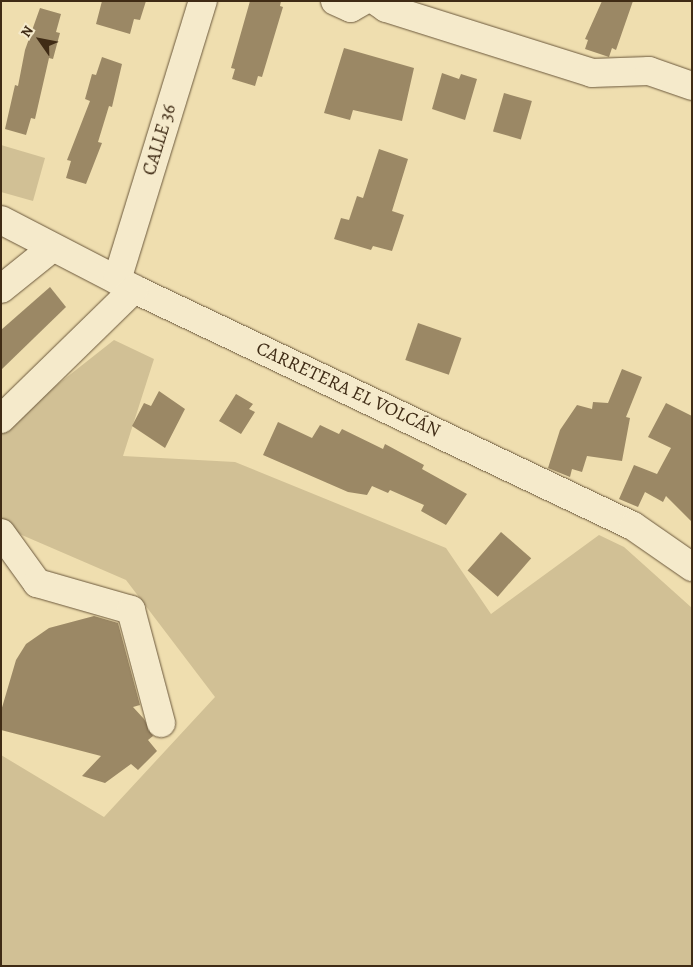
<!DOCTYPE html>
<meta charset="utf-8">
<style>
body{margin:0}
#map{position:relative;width:693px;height:967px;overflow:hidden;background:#efdeaf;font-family:Alegreya,serif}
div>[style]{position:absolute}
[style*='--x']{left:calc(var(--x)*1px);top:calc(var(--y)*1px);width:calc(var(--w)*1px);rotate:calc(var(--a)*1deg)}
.green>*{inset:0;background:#d1c095}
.building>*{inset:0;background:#9b8865;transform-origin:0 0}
.roads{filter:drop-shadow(0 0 1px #6b583c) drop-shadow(0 0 1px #6b583c)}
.minor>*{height:28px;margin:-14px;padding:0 14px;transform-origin:14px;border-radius:14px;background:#f5eacb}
span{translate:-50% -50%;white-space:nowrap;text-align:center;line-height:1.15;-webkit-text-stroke:4px #f5eacb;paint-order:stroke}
.street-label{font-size:19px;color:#3f2b15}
.frame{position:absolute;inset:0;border:2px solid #3f2b15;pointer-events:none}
.north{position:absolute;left:15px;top:15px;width:50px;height:50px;-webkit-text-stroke:4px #f5eacb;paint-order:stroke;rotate:303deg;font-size:14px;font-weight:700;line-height:20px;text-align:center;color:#3f2b15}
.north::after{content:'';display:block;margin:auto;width:18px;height:22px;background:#3f2b15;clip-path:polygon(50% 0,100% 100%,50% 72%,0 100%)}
</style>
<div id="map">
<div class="green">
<i style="clip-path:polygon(1px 145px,45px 158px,33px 201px,1px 192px)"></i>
<i style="clip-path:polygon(114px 340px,154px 359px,123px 456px,235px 462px,446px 548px,491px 614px,599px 535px,624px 547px,692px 608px,692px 966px,1px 966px,1px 755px,104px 817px,215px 697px,126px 580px,1px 526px,1px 429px)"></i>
</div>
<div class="building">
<i style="clip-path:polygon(102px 1px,146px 1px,140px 20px,134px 19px,130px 34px,96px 24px)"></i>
<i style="clip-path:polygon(250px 1px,281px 1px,280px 6px,283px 7px,262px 77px,258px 76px,255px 86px,232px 79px,235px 69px,231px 68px)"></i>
<i style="clip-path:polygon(602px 1px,633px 1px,616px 50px,612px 48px,609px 57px,585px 49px,588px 40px,585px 39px)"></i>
<i style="clip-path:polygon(40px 8px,61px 14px,56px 32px,60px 33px,53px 59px,49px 58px,35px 119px,31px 118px,26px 135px,5px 129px,15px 85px,18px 86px,25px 50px)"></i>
<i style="clip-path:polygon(344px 48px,414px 68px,402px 121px,353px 110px,350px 120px,324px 113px)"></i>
<i style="clip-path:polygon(102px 57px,122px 64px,112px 107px,109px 106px,98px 142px,102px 143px,86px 184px,66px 178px,71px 161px,67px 160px,90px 101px,85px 99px,92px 74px,96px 75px)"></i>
<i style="clip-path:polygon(442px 73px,459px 79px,461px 74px,477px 79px,465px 120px,432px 109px)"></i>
<i style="left:504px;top:93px;width:29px;height:40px;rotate:16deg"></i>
<i style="clip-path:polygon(379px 149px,408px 159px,392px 211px,404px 215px,392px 251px,373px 246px,371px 250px,334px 239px,341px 218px,349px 220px,357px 196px,363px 198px)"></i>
<i style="clip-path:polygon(50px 287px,66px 307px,1px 370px,1px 330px)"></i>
<i style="left:418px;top:323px;width:46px;height:39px;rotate:19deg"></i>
<i style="clip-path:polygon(622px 369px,642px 377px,626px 417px,630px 418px,622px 461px,587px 456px,582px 472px,572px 469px,570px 477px,548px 468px,560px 430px,577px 405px,592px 409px,593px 402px,608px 403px)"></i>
<i style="clip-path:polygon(159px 391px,185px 409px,165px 448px,132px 426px,144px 403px,151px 406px)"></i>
<i style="clip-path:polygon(236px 394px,253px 404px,249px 409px,255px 412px,241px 434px,219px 421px)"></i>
<i style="clip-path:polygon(666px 403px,692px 416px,692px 522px,666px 496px,663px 502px,645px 492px,638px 507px,619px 499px,634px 465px,657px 474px,671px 448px,648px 437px)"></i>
<i style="clip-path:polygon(278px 422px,312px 438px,320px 425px,339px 434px,342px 429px,383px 449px,385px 444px,424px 465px,422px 469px,467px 494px,446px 525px,421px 511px,424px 505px,390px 490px,388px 493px,372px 486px,367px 495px,348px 492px,263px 455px)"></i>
<i style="left:501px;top:532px;width:40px;height:51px;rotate:41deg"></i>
<i style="clip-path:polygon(94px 616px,118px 623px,140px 705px,133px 707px,144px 719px,153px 736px,148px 740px,157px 751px,138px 770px,131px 764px,105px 783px,82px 776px,101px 756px,1px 730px,1px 711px,16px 660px,26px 644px,49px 628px)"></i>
</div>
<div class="roads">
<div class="minor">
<i style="--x:335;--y:1;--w:17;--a:24"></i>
<i style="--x:351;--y:8;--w:14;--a:-30"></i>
<i style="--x:376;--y:1;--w:12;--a:35"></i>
<i style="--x:386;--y:8;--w:216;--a:17.5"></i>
<i style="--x:592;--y:73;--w:57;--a:-2"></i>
<i style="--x:649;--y:71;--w:46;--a:19.2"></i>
<i style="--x:1;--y:220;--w:150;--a:27.4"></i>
<i style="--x:134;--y:289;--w:552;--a:25.41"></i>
<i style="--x:633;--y:526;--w:72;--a:34.8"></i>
<i style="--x:117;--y:280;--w:292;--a:-72.9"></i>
<i style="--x:1;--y:289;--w:65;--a:-38.8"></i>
<i style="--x:1;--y:419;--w:186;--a:-44.3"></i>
<i style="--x:1;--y:533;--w:62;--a:54.2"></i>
<i style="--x:37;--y:583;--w:98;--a:16"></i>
<i style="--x:131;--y:610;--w:117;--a:75.1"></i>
</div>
</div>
<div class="street-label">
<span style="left:160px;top:140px;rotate:-73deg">CALLE 36</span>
<span style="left:348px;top:390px;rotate:25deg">CARRETERA EL VOLCÁN</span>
</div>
<div class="frame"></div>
<div class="north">N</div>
</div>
